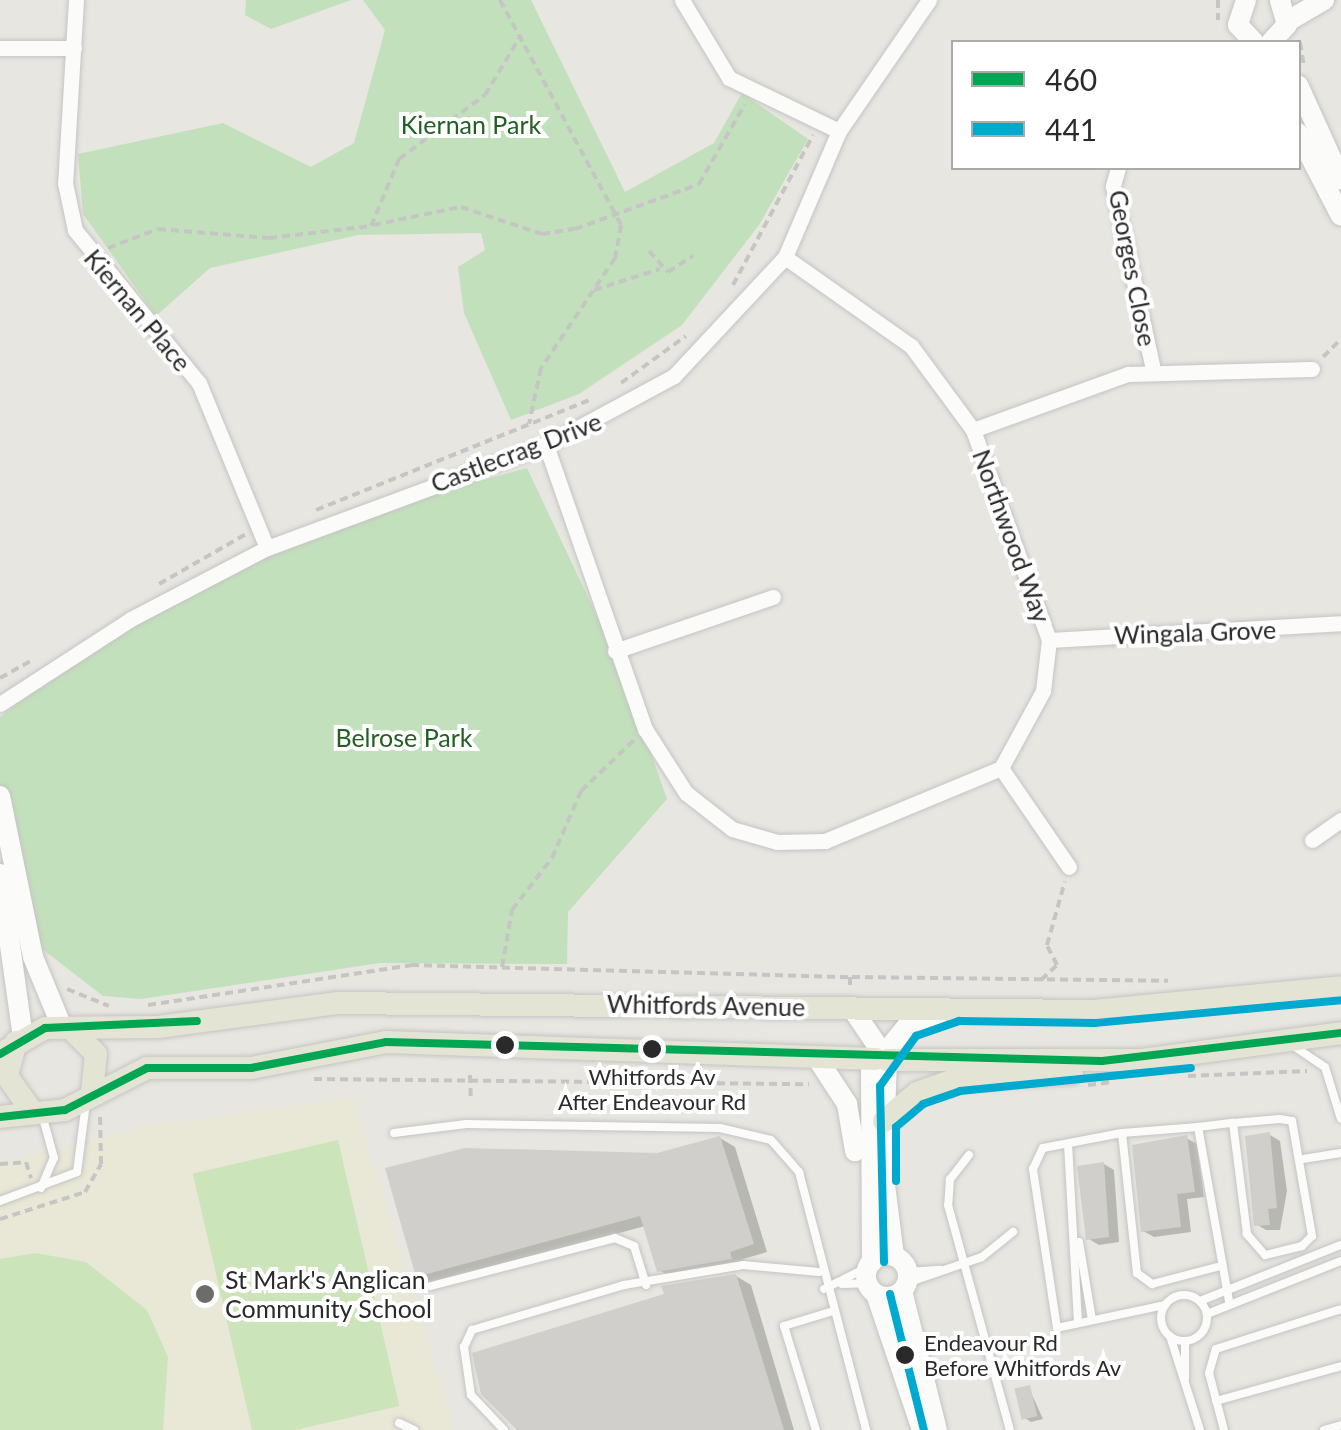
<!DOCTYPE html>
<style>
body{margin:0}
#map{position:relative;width:1341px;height:1430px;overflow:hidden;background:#e7e6e0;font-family:Lato,sans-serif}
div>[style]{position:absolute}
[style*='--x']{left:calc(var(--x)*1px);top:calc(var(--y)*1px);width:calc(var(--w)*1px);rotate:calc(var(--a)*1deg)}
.education>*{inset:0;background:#e9e7d6}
.green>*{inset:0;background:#c3e0bc}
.pitch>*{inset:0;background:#cce4ba;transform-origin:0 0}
.shadow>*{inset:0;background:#0003}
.building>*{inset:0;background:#d0cfcb;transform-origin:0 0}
.path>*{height:4px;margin-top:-2px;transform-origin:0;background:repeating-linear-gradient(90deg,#c5c5c4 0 8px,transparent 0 13px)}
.roads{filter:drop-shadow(0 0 2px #c5c4c4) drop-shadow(0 0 2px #c5c4c4)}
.lane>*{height:8px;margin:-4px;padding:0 4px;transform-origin:4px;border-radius:4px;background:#fbfbfa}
.lane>.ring{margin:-4px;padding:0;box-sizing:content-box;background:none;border:8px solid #fbfbfa;border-radius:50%}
.street>*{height:15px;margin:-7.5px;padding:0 7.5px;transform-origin:7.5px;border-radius:7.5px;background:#fbfbfa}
.secondary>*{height:20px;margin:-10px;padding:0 10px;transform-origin:10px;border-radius:10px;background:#fbfbfa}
.secondary>.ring{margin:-10px;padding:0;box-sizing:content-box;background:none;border:20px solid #fbfbfa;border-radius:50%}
.primary>*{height:22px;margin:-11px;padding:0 11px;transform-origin:11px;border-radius:11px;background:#e4e4d5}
.bus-1>*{height:8px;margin:-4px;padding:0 4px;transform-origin:4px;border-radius:4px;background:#00a651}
.bus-2>*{height:8px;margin:-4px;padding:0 4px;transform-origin:4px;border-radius:4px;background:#00a9ce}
.dots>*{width:28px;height:28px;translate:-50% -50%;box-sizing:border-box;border:5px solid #fff;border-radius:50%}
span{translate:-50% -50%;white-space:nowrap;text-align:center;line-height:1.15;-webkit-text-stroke:8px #fff;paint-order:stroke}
.bus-label{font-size:22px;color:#2a2a2a}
.left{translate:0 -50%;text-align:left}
.park-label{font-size:25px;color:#216022}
.street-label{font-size:25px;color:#2a2a2a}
.poi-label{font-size:25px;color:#2a2a2a}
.legend{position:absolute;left:951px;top:40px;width:350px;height:130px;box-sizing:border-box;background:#fff;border:2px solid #aaa;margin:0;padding:12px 18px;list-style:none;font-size:30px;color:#2a2a2a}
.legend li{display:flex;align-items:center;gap:20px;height:50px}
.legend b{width:50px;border:2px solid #aaa}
</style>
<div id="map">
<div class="education">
<i style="clip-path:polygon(353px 1098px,455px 1430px,0 1430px,0 1163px,153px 1125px)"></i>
</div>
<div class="green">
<i style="clip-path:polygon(246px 0,351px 0,271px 29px,245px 15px)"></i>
<i style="clip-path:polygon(363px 0,531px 0,625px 192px,714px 143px,742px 93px,808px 139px,759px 225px,682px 325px,579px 394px,511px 420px,464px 313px,458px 267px,485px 250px,481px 233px,358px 235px,210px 268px,156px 316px,83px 214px,78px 154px,223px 123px,311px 167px,354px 143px,385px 30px)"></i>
<i style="clip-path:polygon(527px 468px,620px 665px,667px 799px,568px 912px,567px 964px,380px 963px,141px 999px,103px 996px,37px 945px,0 790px,0 717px,123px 624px,264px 540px)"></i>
</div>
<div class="pitch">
<i style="left:338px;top:1140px;width:273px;height:149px;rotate:77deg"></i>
<i style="clip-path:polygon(35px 1253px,86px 1262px,147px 1310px,168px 1357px,163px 1430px,0 1430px,0 1259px)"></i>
</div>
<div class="shadow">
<i style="clip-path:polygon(1270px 1135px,1280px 1141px,1287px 1191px,1280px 1230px,1266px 1230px,1256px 1224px)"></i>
<i style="clip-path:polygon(720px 1138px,735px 1147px,767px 1252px,743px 1259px,745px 1267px,674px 1279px,659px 1270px,645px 1226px,433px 1284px,418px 1276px,657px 1155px)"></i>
<i style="clip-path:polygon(1186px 1138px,1197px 1144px,1204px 1197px,1187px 1199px,1191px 1232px,1154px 1237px,1143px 1231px)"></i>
<i style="clip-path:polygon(1104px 1164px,1114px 1170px,1119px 1242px,1099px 1245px,1089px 1239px)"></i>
<i style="clip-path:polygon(736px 1276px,751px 1285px,794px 1430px,528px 1430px)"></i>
<i style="clip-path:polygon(1029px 1388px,1043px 1419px,1031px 1422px,1025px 1418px)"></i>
</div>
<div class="building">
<i style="clip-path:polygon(1270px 1132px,1277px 1208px,1268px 1209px,1270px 1225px,1254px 1226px,1245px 1136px)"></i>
<i style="clip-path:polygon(1187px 1135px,1195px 1192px,1177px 1194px,1181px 1227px,1141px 1232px,1132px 1145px)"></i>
<i style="clip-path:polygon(720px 1136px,754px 1244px,730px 1252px,732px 1259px,657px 1272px,640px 1216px,416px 1277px,385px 1168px,465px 1148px,657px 1153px)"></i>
<i style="clip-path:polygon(1104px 1162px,1109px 1237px,1086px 1240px,1077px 1166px)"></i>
<i style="clip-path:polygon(736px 1274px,784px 1430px,517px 1430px,481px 1394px,472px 1353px,664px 1294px,661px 1286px)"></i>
<i style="left:1030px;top:1385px;width:32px;height:16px;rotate:77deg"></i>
</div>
<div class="path">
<i style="--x:500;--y:0;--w:255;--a:61.7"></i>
<i style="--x:621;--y:225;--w:34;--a:100"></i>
<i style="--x:615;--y:258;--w:133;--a:123.9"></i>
<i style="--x:541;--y:368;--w:57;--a:102.1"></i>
<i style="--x:1218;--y:0;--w:20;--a:90"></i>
<i style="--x:1300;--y:42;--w:25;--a:81"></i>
<i style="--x:373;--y:225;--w:90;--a:-11.6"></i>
<i style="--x:461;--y:207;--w:85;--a:18.4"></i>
<i style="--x:542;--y:234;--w:33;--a:-9"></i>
<i style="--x:575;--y:229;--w:132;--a:-19.9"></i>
<i style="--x:699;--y:184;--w:92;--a:-60.1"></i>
<i style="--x:108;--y:248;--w:53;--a:-20.8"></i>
<i style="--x:158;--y:229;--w:111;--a:4.6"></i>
<i style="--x:269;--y:238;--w:103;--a:-6.7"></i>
<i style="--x:371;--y:226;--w:73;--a:-67.3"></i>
<i style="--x:399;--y:159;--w:107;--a:-36.7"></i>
<i style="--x:485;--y:95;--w:70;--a:-59"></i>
<i style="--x:649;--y:251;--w:28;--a:48"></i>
<i style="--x:668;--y:272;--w:30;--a:-33"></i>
<i style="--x:733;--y:285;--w:170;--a:-61.9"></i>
<i style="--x:594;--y:290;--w:69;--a:-17.7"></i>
<i style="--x:1323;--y:357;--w:25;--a:-45"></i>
<i style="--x:621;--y:383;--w:80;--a:-35.9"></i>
<i style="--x:316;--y:510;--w:295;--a:-21.9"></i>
<i style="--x:159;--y:584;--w:100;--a:-29.9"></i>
<i style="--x:0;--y:678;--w:35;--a:-29"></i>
<i style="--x:502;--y:967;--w:58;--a:-80"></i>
<i style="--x:512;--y:910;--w:66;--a:-52.4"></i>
<i style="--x:552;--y:858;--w:73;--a:-66.6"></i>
<i style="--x:581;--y:791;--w:75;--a:-43.9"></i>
<i style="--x:852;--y:977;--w:316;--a:0.7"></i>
<i style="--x:1041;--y:980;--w:22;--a:-43"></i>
<i style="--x:1057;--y:965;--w:22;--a:-117"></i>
<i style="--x:1047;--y:945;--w:66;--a:-74.3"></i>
<i style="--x:67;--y:989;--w:45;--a:22"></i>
<i style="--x:148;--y:1005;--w:266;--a:-8.6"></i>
<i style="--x:411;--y:965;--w:439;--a:1.6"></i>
<i style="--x:850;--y:977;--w:10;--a:90"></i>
<i style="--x:470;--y:1075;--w:23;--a:88"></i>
<i style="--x:1188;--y:1076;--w:119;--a:-2.4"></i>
<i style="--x:314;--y:1079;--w:495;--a:0.6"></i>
<i style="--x:1088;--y:1085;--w:26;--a:-7"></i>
<i style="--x:0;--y:1164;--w:26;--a:-4"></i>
<i style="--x:26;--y:1162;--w:17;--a:73"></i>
<i style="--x:0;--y:1219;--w:89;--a:-17.6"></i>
<i style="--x:85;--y:1192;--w:32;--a:-60"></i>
<i style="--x:101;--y:1164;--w:51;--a:-91.1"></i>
</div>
<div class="roads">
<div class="lane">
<i style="--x:1295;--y:1047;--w:36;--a:34"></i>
<i style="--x:1325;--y:1067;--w:54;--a:72.9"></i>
<i style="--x:1198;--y:1127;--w:177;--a:79.9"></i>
<i style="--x:394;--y:1133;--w:73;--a:-7.1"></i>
<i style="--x:466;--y:1124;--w:254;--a:0.9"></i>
<i style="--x:720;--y:1128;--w:52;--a:13.2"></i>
<i style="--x:771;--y:1140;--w:43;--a:48.8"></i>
<i style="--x:799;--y:1172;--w:267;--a:75.4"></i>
<i style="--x:1122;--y:1133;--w:141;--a:83.9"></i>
<i style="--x:1137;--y:1273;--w:19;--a:36"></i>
<i style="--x:1152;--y:1284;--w:67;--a:-14.7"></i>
<i style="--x:1068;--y:1144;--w:179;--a:86.8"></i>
<i style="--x:969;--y:1155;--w:31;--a:128"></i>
<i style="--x:950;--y:1179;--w:26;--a:94"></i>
<i style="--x:948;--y:1205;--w:233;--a:74.6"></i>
<i style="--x:1303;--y:1159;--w:38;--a:-9"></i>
<i style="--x:41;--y:1188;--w:33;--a:-67"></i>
<i style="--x:54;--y:1158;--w:41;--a:-105.4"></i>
<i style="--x:0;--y:1201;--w:82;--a:-20.6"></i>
<i style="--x:77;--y:1172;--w:70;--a:-82.6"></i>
<i style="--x:1079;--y:1242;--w:79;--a:80.5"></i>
<i style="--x:908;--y:1272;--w:32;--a:-4"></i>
<i style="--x:907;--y:1283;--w:79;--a:-19.1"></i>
<i style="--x:982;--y:1257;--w:40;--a:-39"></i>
<i style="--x:842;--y:1284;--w:25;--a:-2"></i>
<i style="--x:431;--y:1286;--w:190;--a:-14.6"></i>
<i style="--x:615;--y:1238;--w:21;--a:23"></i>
<i style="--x:634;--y:1246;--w:41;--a:72.9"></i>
<i style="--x:824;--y:1289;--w:49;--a:-26.6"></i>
<i class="ring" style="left:1161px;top:1295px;width:38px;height:38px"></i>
<i style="--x:1200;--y:1301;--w:152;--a:-21.7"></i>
<i style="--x:1165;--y:1305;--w:110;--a:168"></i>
<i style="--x:1057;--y:1328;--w:161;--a:-98.6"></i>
<i style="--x:1033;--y:1169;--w:23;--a:-65"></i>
<i style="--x:1043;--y:1148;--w:80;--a:-10.8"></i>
<i style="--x:1122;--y:1133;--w:76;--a:-4.5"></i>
<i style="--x:1198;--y:1127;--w:35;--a:-7"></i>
<i style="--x:1233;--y:1123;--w:47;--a:-4.9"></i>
<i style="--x:1280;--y:1119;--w:12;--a:9"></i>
<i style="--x:1292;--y:1121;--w:117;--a:80.1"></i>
<i style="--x:1312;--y:1236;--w:14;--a:135"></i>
<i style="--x:1302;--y:1246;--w:38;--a:166"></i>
<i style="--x:1265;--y:1255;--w:28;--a:-131"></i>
<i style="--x:1247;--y:1234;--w:112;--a:-97.2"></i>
<i style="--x:1207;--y:1314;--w:144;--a:-21.6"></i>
<i style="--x:1170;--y:1336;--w:99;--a:72.3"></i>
<i style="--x:1185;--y:1378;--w:37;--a:-90"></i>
<i style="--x:1216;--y:1401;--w:130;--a:-15.6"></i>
<i style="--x:399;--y:1423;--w:17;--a:25"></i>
<i style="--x:504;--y:1430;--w:48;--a:-133.3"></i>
<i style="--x:471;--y:1395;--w:49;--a:-98.3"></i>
<i style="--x:464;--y:1347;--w:19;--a:-65"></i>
<i style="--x:472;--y:1330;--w:159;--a:-16.5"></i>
<i style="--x:624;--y:1285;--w:121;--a:-9.5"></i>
<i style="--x:743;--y:1265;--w:76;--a:5.3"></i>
<i style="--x:816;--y:1430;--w:109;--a:-107.1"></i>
<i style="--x:784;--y:1326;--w:48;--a:-16.9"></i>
<i style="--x:1224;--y:1430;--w:59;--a:-104.7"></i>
<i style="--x:1209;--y:1373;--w:25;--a:-74"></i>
<i style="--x:1216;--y:1349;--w:131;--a:-17.7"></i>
<i style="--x:1324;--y:1430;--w:18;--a:-16"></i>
</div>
<div class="street">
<i style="--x:76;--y:0;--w:183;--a:93.4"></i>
<i style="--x:65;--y:183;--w:48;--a:78"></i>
<i style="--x:75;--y:230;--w:197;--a:51"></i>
<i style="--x:199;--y:383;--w:178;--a:67.6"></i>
<i style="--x:682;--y:0;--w:91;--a:58.9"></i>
<i style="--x:729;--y:78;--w:122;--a:25.7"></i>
<i style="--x:0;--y:48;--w:74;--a:0"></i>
<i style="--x:1118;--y:168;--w:19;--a:106"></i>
<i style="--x:1113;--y:186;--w:187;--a:77.7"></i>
<i style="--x:973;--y:430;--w:165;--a:-19.9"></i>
<i style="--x:1128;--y:374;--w:184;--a:-1.6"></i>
<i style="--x:546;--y:445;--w:301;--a:70.8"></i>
<i style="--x:645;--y:729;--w:76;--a:57.4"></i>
<i style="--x:686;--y:793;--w:58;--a:38"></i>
<i style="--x:732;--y:829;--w:47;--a:16.1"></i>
<i style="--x:777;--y:842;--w:48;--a:-1.2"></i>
<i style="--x:825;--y:841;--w:191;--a:-22.5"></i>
<i style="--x:1001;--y:768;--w:88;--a:-61.4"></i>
<i style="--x:1043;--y:691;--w:51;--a:-83.3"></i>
<i style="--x:1049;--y:640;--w:223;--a:-109.9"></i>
<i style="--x:973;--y:430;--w:104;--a:-126.4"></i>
<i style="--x:911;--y:346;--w:154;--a:-144.8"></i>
<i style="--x:1049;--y:640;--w:292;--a:-3.3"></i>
<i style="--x:615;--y:651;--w:167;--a:-18.9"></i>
<i style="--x:0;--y:704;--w:156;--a:-33"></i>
<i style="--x:131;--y:619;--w:153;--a:-27.6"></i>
<i style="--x:267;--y:548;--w:297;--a:-20.3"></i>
<i style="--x:546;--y:445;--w:145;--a:-28.3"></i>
<i style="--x:674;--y:376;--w:163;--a:-47"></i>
<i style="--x:785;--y:257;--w:137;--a:-66.8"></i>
<i style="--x:839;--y:131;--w:159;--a:-55.5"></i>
<i style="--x:1001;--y:768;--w:120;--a:55.5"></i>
<i style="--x:1312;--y:840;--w:35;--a:-35"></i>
</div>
<div class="secondary">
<i style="--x:1246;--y:0;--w:26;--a:108"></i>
<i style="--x:1238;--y:25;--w:23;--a:47"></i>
<i style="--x:1288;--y:21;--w:42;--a:-30.3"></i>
<i style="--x:1271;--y:42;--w:23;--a:-47"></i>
<i style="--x:1287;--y:25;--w:26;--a:-106"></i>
<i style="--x:1298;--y:85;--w:104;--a:65.6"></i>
<i style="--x:1298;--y:133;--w:93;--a:62.6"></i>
<i style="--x:0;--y:796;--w:164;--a:78.4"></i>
<i style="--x:33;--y:957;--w:76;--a:67.5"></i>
<i style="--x:0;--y:874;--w:165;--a:82"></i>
<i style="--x:851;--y:1007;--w:64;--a:55.8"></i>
<i style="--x:887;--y:1060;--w:109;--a:92.1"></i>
<i style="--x:883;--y:1169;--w:88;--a:82.8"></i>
<i style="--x:817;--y:1058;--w:55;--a:56.9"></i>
<i style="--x:847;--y:1104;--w:48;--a:80.3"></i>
<i class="ring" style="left:866px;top:1255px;width:22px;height:22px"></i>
<i style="--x:872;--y:1262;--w:192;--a:-90.3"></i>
<i style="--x:871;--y:1070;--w:58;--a:-50.6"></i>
<i style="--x:908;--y:1025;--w:36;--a:-21"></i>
<i style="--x:902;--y:1291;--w:143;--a:75.9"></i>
<i style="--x:876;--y:1294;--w:144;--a:71.3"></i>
</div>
<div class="primary">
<i style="--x:71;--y:1029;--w:35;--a:45"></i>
<i style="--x:96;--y:1054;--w:37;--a:96"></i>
<i style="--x:16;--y:1042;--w:35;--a:105"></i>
<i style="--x:7;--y:1076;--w:42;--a:54.8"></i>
<i style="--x:0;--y:1054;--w:52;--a:-30"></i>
<i style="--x:45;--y:1028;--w:113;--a:-0.5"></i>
<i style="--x:158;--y:1027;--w:182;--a:-7.6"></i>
<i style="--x:338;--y:1003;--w:756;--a:0.61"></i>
<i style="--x:1094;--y:1011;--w:248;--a:-5.5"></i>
<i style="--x:887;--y:1060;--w:255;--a:0"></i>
<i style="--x:1142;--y:1060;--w:201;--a:-7.7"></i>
<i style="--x:0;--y:1117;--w:65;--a:-6.1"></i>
<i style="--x:65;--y:1110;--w:92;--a:-27.1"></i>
<i style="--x:147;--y:1068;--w:104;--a:0"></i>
<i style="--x:251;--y:1068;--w:137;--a:-10.9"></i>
<i style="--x:386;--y:1042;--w:490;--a:2"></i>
<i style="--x:884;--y:1121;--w:43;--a:-40.3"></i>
<i style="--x:917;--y:1093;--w:42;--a:-19.3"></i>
<i style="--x:957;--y:1079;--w:115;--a:-3"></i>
</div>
</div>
<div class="bus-1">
<i style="--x:0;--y:1054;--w:52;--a:-30"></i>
<i style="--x:45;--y:1028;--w:152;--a:-2.6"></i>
<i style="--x:0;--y:1117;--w:65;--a:-6.1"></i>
<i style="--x:65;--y:1110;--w:92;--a:-27.1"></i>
<i style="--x:147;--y:1068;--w:104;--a:0"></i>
<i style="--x:251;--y:1068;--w:137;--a:-10.9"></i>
<i style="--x:386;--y:1042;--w:716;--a:1.52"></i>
<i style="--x:1102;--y:1061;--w:241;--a:-6.7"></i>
</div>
<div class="bus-2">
<i style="--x:896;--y:1181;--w:54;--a:-90"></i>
<i style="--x:896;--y:1127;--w:35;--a:-40"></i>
<i style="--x:923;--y:1104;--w:39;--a:-19"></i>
<i style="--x:960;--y:1091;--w:232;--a:-5.7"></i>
<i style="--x:884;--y:1262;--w:176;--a:-91.3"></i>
<i style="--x:880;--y:1086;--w:62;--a:-54.2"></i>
<i style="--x:916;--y:1036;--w:46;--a:-19.2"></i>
<i style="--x:959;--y:1021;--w:136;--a:0.8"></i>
<i style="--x:1095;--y:1023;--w:247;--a:-5.3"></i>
<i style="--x:890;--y:1294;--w:140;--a:76"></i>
</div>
<div class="dots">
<i style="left:505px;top:1045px;background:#2a2a2a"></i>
<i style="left:652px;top:1049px;background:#2a2a2a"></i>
<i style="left:205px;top:1294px;background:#6c6c6a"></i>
<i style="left:905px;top:1355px;background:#2a2a2a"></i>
</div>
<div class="bus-label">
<span style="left:652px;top:1089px">Whitfords Av<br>After Endeavour Rd</span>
<span class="left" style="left:924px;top:1355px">Endeavour Rd<br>Before Whitfords Av</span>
</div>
<div class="park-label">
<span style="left:471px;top:124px">Kiernan Park</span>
<span style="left:404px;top:737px">Belrose Park</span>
</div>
<div class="street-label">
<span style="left:1133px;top:268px;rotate:79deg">Georges Close</span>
<span style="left:138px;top:310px;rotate:50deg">Kiernan Place</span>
<span style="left:516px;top:452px;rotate:-21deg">Castlecrag Drive</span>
<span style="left:1012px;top:536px;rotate:70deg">Northwood Way</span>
<span style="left:1195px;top:632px;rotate:-2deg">Wingala Grove</span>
<span style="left:706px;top:1005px;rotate:1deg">Whitfords Avenue</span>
</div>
<div class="poi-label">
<span class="left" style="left:225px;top:1294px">St Mark's Anglican<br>Community School</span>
</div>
<ul class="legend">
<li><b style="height:12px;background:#00a651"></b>460</li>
<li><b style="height:12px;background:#00a9ce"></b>441</li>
</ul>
</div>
